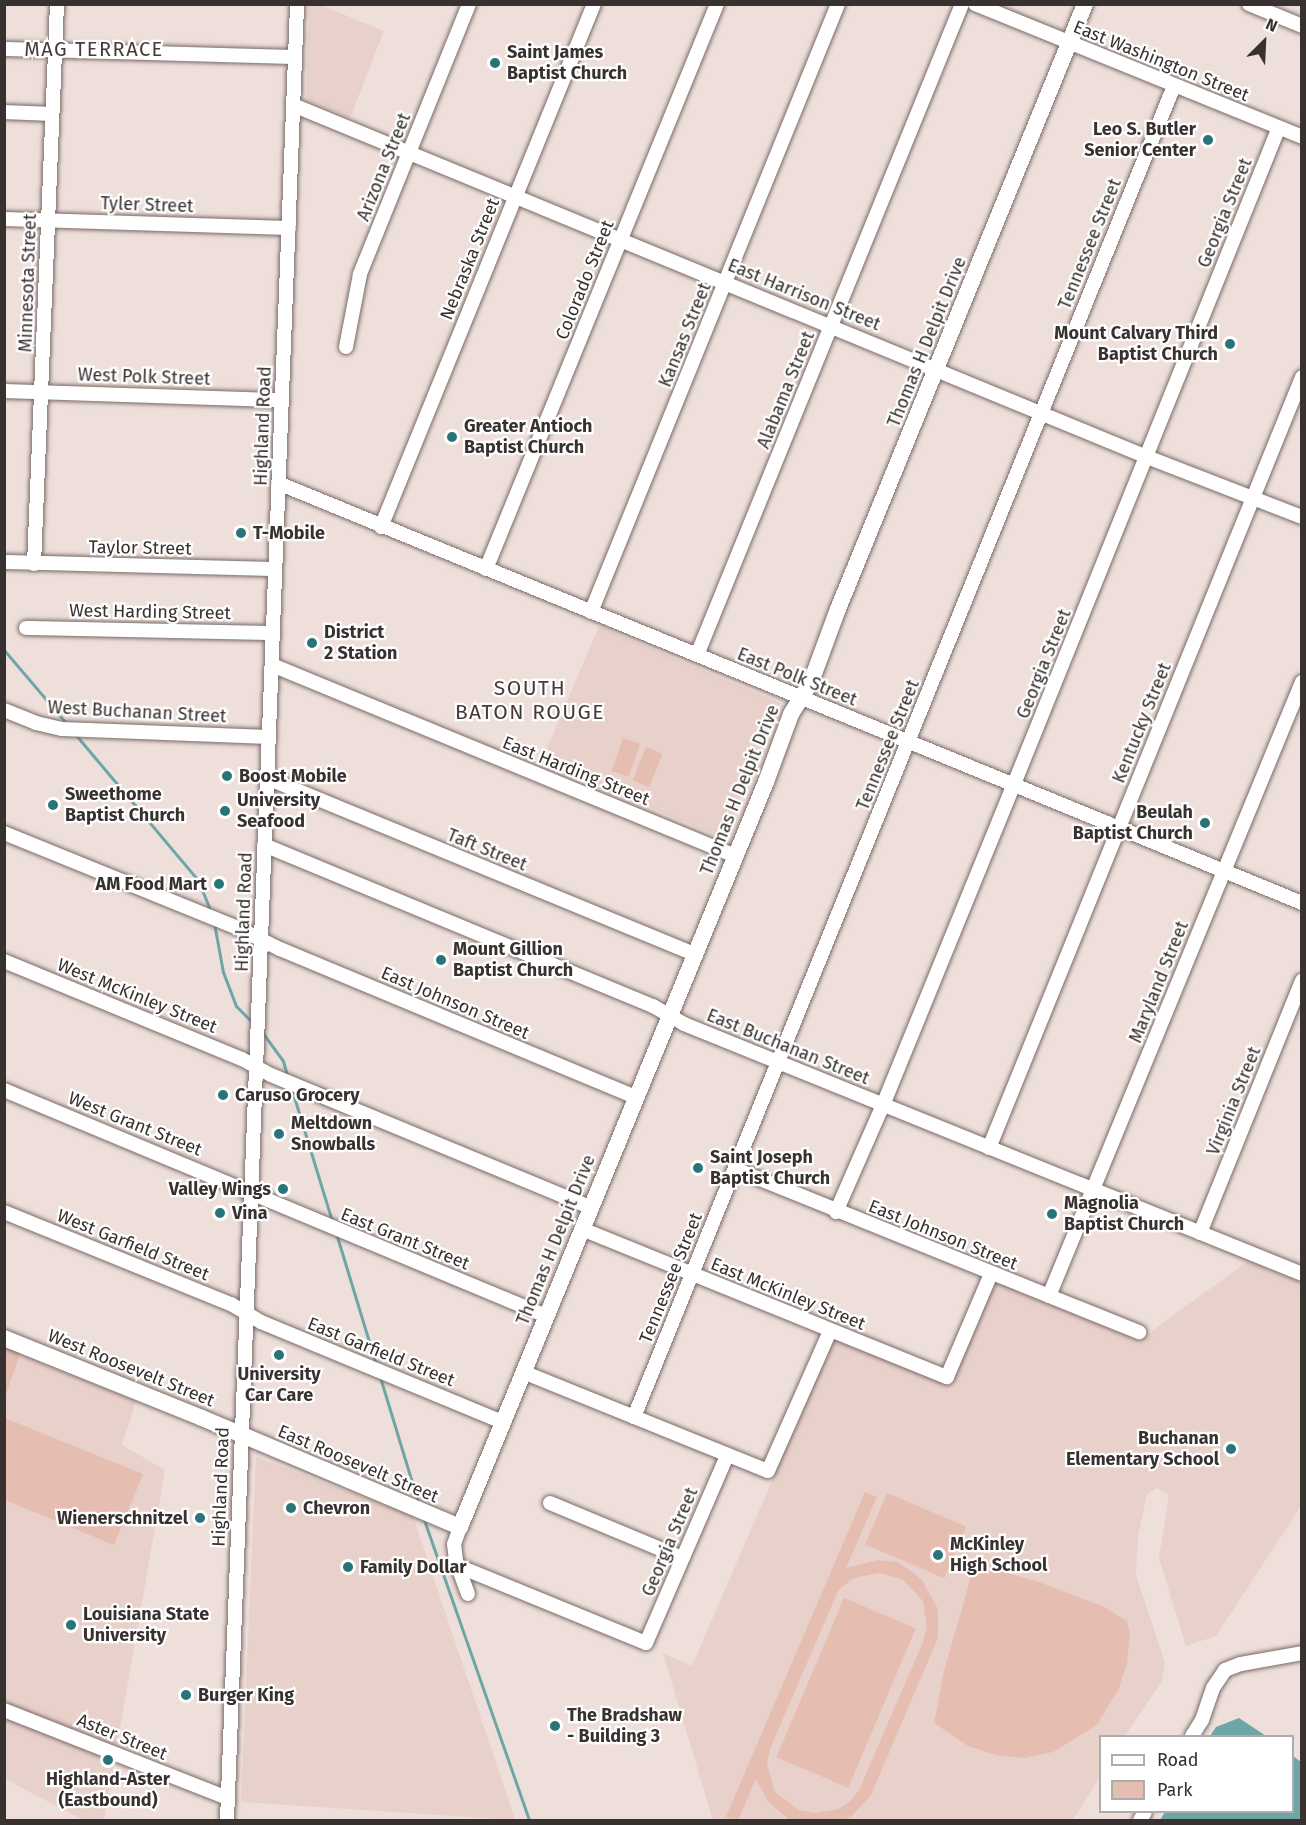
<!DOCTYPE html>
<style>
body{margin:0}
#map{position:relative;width:1306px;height:1825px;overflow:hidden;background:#efdfda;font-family:"Fira Sans",sans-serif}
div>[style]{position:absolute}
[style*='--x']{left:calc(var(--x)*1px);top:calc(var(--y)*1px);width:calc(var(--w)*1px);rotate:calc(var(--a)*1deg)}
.built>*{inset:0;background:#e8d1ca;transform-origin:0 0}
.green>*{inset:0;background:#e6bdb1;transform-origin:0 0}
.water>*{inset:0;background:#6ea5a7}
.stream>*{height:3px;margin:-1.5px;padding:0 1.5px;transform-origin:1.5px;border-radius:1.5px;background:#6ea5a7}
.roads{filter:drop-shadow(0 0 2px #786a66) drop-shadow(0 0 2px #786a66)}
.minor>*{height:14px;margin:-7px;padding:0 7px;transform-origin:7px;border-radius:7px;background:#fff}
.major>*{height:16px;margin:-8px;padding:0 8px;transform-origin:8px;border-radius:8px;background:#fff}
.dots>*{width:16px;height:16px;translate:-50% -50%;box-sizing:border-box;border:3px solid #fff;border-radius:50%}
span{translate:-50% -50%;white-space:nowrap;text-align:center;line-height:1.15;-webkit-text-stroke:4.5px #fff;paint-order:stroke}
.poi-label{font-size:18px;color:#37312f;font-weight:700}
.left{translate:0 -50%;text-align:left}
.right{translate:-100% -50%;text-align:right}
.street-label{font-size:18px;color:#37312f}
.neighbourhood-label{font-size:20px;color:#473a37;letter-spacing:1.5px}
.quarter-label{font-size:21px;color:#473a37;letter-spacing:1.5px}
.frame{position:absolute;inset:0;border:6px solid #37312f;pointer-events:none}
.legend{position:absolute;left:1099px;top:1735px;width:195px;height:78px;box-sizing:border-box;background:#fff;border:2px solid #afadac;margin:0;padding:8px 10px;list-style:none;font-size:18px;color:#37312f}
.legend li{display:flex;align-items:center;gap:12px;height:30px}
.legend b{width:30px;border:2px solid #afadac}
.north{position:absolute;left:1234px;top:12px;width:60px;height:60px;-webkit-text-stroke:4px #fff;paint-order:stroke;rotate:24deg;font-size:16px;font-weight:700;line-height:24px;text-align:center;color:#37312f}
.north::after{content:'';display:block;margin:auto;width:21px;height:27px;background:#37312f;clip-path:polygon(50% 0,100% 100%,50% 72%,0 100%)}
</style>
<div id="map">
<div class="built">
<i style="clip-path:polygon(309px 5px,321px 5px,384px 31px,350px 118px,306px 100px)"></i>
<i style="left:599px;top:626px;width:197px;height:147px;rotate:23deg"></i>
<i style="clip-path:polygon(1248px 1261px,1301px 1283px,1301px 1506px,1216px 1636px,1186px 1646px,1159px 1558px,1169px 1495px,1157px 1488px,1147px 1494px,1138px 1536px,1136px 1575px,1165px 1663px,1162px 1681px,1125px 1736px,1100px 1736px,1100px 1777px,1073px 1820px,713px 1820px,663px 1653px,692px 1666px,833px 1339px,950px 1385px,994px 1281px,1138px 1341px)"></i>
<i style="clip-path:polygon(4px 1349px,136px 1401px,122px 1445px,165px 1470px,104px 1820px,83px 1820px,5px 1779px)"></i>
<i style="clip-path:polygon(256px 1457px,413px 1516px,515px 1820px,241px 1802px)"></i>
</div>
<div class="green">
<i style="left:623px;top:738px;width:18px;height:35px;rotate:19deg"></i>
<i style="left:646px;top:747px;width:18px;height:36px;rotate:22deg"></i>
<i style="clip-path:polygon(5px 1338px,23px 1346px,5px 1397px)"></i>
<i style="clip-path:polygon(5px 1418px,143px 1474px,114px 1545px,5px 1500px)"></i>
<i style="clip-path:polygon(evenodd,865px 1492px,877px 1497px,846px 1568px,878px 1560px,897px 1562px,910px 1570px,922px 1580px,938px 1609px,938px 1638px,871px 1795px,851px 1817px,844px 1820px,790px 1820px,768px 1802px,756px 1779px,738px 1820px,734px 1820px,726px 1817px,865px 1492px,879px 1573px,902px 1579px,923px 1601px,927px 1627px,923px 1642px,859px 1790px,850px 1801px,839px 1809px,814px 1813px,799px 1810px,775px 1792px,767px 1764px,770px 1749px,838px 1591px,853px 1578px,879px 1573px)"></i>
<i style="left:887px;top:1493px;width:86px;height:56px;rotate:23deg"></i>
<i style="clip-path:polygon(983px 1566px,1039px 1582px,1104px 1607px,1127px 1621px,1130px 1635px,1127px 1663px,1119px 1688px,1097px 1725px,1053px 1752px,1024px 1758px,996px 1755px,968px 1746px,934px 1723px,944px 1671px,973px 1570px)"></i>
<i style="left:844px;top:1598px;width:78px;height:173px;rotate:23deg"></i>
</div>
<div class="water">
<i style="clip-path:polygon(1239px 1718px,1266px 1736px,1210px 1736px,1216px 1727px)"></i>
<i style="clip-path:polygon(1293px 1756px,1301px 1762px,1301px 1820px,1160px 1820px,1165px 1812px,1292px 1812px)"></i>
</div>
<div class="stream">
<i style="--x:4;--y:650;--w:97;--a:49.6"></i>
<i style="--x:75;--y:734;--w:191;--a:49.9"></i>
<i style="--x:198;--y:880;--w:37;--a:68"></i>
<i style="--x:214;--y:923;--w:50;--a:79.6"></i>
<i style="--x:223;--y:972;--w:36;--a:69"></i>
<i style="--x:236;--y:1006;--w:24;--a:45"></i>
<i style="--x:262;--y:1032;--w:36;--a:54"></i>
<i style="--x:283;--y:1061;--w:18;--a:74"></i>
<i style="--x:291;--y:1087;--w:140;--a:73"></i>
<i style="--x:336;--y:1233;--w:138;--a:73.1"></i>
<i style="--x:380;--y:1377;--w:131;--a:73.1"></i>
<i style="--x:423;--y:1517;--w:321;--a:70.7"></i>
</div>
<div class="roads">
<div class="minor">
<i style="--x:975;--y:4;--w:353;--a:22.1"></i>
<i style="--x:1249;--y:4;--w:57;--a:22.5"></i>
<i style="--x:4;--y:49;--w:291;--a:1.6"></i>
<i style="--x:293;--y:105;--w:924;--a:22.4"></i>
<i style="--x:1147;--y:457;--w:166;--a:21.2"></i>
<i style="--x:4;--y:112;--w:48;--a:2.4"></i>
<i style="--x:4;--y:219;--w:285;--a:1.8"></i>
<i style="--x:346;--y:347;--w:74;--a:-79.1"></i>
<i style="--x:360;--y:274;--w:291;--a:-68"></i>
<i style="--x:4;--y:391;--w:278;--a:1.9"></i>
<i style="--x:278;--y:483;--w:1107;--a:22.3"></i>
<i style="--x:381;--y:527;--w:565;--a:-67.84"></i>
<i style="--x:4;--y:562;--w:271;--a:1.5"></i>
<i style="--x:34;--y:564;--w:560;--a:-87.65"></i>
<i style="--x:486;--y:569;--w:610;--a:-67.76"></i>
<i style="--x:591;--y:612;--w:656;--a:-67.89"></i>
<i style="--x:26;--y:628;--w:247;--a:1.2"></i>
<i style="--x:697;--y:655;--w:703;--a:-67.85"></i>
<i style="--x:272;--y:665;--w:500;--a:22.4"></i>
<i style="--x:4;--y:710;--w:35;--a:22"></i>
<i style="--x:36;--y:723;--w:27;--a:13"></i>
<i style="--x:62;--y:729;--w:207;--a:2.2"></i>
<i style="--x:267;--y:778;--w:462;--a:22.4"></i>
<i style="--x:4;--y:833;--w:255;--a:22.1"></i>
<i style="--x:240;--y:929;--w:45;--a:26.6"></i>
<i style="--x:280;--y:949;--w:385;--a:22.6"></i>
<i style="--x:264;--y:845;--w:421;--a:22.5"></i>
<i style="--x:653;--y:1006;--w:36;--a:30"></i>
<i style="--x:684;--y:1024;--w:667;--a:22.02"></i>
<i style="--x:4;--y:961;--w:257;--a:22.4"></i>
<i style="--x:242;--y:1059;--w:33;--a:29"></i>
<i style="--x:271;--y:1075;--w:345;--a:22.5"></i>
<i style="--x:4;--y:1090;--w:587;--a:22.63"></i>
<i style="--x:989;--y:1148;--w:832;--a:-67.9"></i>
<i style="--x:735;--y:1169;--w:436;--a:22"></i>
<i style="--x:4;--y:1212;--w:245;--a:22.1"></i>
<i style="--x:231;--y:1304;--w:35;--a:31"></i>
<i style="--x:261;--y:1322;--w:262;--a:22.5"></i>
<i style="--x:836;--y:1212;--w:117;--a:-66.3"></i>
<i style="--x:883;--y:1105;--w:347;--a:-67.8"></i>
<i style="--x:1014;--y:784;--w:708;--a:-68.03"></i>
<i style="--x:582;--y:1229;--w:394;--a:22.1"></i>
<i style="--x:947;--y:1377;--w:112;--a:-66.9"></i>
<i style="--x:1200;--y:1233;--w:272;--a:-68"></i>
<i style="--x:1049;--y:1296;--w:664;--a:-67.61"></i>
<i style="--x:523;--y:1372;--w:264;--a:22"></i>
<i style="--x:768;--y:1471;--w:153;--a:-66.1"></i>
<i style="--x:634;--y:1417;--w:1436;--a:-67.92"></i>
<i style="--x:550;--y:1503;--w:143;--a:22.6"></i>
<i style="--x:460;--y:1527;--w:18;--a:109"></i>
<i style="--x:454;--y:1544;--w:17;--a:83"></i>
<i style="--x:456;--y:1561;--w:35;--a:70"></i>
<i style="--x:458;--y:1566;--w:203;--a:22.3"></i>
<i style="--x:646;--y:1643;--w:204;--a:-66.6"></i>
<i style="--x:4;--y:1710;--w:240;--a:21.5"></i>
<i style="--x:1192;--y:1736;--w:19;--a:-58"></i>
<i style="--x:1202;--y:1720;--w:34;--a:-71"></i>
<i style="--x:1213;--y:1688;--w:22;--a:-56"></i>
<i style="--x:1225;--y:1670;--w:17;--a:-21"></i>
<i style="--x:1241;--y:1664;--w:62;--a:-10.2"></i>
<i style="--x:227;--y:1820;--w:1817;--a:-87.79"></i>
<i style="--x:1140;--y:1820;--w:9;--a:-58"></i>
</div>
<div class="major">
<i style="--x:4;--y:1338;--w:214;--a:22"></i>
<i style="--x:202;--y:1418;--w:280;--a:22.9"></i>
<i style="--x:460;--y:1527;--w:805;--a:-67.67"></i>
<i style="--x:766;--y:782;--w:72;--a:-69.8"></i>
<i style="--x:791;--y:714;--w:38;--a:-58"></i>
<i style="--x:811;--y:682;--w:78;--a:-69.7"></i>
<i style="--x:838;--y:609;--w:653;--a:-67.79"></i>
</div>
</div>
<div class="dots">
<i style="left:495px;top:63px;background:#297478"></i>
<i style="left:1208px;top:140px;background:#297478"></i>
<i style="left:1230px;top:344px;background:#297478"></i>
<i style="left:452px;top:437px;background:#297478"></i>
<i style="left:241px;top:533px;background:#297478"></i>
<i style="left:312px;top:643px;background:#297478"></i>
<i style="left:227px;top:776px;background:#297478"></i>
<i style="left:53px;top:805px;background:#297478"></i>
<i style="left:225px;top:811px;background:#297478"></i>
<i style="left:1205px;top:823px;background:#297478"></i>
<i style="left:219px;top:884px;background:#297478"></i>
<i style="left:441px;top:960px;background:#297478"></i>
<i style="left:223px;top:1095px;background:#297478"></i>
<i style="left:279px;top:1134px;background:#297478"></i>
<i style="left:698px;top:1168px;background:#297478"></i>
<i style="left:283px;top:1189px;background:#297478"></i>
<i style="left:220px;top:1213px;background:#297478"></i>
<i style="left:1052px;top:1214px;background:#297478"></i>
<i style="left:279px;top:1355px;background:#297478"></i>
<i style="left:1231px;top:1449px;background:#297478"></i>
<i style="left:291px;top:1508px;background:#297478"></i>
<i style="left:200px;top:1518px;background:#297478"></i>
<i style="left:938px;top:1555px;background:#297478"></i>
<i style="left:348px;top:1567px;background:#297478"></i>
<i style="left:71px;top:1625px;background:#297478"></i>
<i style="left:186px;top:1695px;background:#297478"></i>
<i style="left:555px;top:1726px;background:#297478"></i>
<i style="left:108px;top:1760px;background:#297478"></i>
</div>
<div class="poi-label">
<span class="left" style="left:507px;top:63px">Saint James<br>Baptist Church</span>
<span class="right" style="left:1196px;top:140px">Leo S. Butler<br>Senior Center</span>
<span class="right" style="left:1218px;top:344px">Mount Calvary Third<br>Baptist Church</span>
<span class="left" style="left:464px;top:437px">Greater Antioch<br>Baptist Church</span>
<span class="left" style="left:253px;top:533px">T-Mobile</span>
<span class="left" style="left:324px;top:643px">District<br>2 Station</span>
<span class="left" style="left:239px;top:776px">Boost Mobile</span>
<span class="left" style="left:65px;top:805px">Sweethome<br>Baptist Church</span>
<span class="left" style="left:237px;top:811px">University<br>Seafood</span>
<span class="right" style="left:1193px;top:823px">Beulah<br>Baptist Church</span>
<span class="right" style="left:207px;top:884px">AM Food Mart</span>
<span class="left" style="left:453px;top:960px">Mount Gillion<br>Baptist Church</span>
<span class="left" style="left:235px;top:1095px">Caruso Grocery</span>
<span class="left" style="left:291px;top:1134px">Meltdown<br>Snowballs</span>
<span class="left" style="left:710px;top:1168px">Saint Joseph<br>Baptist Church</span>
<span class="right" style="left:271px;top:1189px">Valley Wings</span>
<span class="left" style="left:1064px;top:1214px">Magnolia<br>Baptist Church</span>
<span class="left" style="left:232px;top:1213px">Vina</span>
<span style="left:279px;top:1385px">University<br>Car Care</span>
<span class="right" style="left:1219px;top:1449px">Buchanan<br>Elementary School</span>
<span class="left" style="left:303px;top:1508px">Chevron</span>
<span class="right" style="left:188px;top:1518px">Wienerschnitzel</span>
<span class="left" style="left:950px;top:1555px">McKinley<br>High School</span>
<span class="left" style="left:360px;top:1567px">Family Dollar</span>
<span class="left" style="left:83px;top:1625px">Louisiana State<br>University</span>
<span class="left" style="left:198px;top:1695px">Burger King</span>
<span class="left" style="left:567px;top:1726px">The Bradshaw<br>- Building 3</span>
<span style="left:108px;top:1790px">Highland-Aster<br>(Eastbound)</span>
</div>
<div class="street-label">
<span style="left:1161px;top:61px;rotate:22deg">East Washington Street</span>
<span style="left:384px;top:167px;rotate:-68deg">Arizona Street</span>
<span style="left:147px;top:205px;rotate:2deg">Tyler Street</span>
<span style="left:1225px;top:213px;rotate:-68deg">Georgia Street</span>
<span style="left:1090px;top:244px;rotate:-68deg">Tennessee Street</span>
<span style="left:470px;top:259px;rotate:-68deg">Nebraska Street</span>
<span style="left:585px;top:280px;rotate:-68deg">Colorado Street</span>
<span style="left:28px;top:283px;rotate:-88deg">Minnesota Street</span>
<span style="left:804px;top:295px;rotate:22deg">East Harrison Street</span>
<span style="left:685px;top:335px;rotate:-68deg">Kansas Street</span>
<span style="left:927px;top:342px;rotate:-68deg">Thomas H Delpit Drive</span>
<span style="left:144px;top:377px;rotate:2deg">West Polk Street</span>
<span style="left:786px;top:390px;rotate:-68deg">Alabama Street</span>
<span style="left:263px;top:426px;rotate:-88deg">Highland Road</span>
<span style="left:140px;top:548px;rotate:1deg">Taylor Street</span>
<span style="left:150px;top:612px;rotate:1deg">West Harding Street</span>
<span style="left:1044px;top:664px;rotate:-68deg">Georgia Street</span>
<span style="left:797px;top:677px;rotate:22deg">East Polk Street</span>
<span style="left:137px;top:712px;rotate:3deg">West Buchanan Street</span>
<span style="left:1142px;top:723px;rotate:-68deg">Kentucky Street</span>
<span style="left:888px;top:745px;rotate:-68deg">Tennessee Street</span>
<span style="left:576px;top:771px;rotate:22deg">East Harding Street</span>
<span style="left:740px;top:790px;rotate:-68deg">Thomas H Delpit Drive</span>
<span style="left:487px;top:850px;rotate:22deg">Taft Street</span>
<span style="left:244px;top:912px;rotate:-88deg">Highland Road</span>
<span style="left:1159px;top:982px;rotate:-68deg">Maryland Street</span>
<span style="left:137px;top:996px;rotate:22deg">West McKinley Street</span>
<span style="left:455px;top:1003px;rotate:23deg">East Johnson Street</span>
<span style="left:788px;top:1047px;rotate:22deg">East Buchanan Street</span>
<span style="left:1234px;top:1101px;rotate:-68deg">Virginia Street</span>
<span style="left:135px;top:1124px;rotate:22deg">West Grant Street</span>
<span style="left:943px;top:1235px;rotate:22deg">East Johnson Street</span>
<span style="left:405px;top:1239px;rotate:22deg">East Grant Street</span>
<span style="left:556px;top:1240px;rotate:-68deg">Thomas H Delpit Drive</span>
<span style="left:133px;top:1245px;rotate:22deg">West Garfield Street</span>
<span style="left:671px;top:1278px;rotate:-68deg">Tennessee Street</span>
<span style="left:788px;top:1294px;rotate:22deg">East McKinley Street</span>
<span style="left:381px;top:1352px;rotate:22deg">East Garfield Street</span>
<span style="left:131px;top:1368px;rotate:22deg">West Roosevelt Street</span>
<span style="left:358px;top:1464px;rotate:23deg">East Roosevelt Street</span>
<span style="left:221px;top:1487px;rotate:-88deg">Highland Road</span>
<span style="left:670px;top:1542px;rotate:-67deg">Georgia Street</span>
<span style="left:122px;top:1737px;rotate:22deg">Aster Street</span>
</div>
<div class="neighbourhood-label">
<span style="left:94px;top:49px">MAG TERRACE</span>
</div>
<div class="quarter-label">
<span style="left:530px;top:700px">SOUTH<br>BATON ROUGE</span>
</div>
<div class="frame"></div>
<ul class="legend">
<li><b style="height:8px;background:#fff"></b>Road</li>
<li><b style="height:16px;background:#e6bdb1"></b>Park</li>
</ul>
<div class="north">N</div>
</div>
